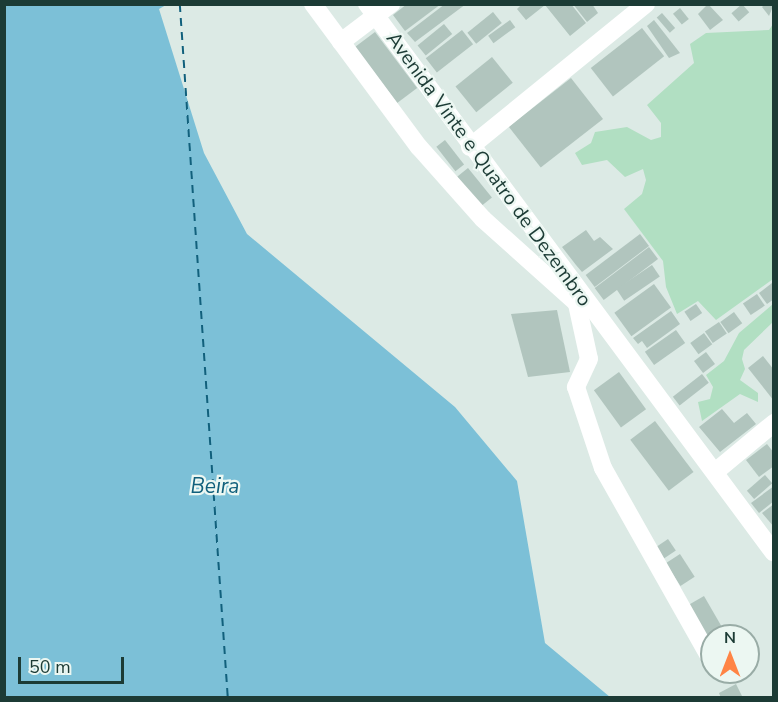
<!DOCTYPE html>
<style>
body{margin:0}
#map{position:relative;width:778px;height:702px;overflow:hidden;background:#dceae5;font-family:"Nunito Sans",sans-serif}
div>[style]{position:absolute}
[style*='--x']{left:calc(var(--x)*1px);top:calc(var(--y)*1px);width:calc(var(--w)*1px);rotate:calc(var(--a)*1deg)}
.green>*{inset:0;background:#b1dfc2}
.water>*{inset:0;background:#7cc0d7}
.ferry>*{height:1.5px;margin-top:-0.75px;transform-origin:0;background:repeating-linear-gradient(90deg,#11607c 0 8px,transparent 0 14px)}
.building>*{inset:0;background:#b1c5be;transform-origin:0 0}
.minor>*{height:18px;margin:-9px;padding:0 9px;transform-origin:9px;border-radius:9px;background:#fff}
span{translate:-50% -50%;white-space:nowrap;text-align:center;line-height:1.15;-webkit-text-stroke:4.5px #ecf7f2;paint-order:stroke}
.street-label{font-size:20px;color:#1c3b35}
.water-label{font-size:21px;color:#11607c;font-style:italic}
.frame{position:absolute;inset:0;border:6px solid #1c3b35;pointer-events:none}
.north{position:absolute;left:700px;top:624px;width:60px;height:60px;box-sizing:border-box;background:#ecf7f2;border:2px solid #99aca6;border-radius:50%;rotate:0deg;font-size:16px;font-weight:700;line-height:24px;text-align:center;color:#1c3b35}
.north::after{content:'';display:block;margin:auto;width:21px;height:27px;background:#ff8445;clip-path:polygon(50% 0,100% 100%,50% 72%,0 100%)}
.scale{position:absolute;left:18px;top:657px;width:106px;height:27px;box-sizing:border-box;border:3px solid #1c3b35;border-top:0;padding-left:8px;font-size:18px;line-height:21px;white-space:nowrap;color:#1c3b35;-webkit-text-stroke:4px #ecf7f2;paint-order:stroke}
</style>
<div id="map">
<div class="green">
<i style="clip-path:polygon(773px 24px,773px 279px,716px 320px,698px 301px,677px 314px,666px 287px,663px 261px,624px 209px,642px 194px,646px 180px,643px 169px,625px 177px,607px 160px,582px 165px,575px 153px,591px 143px,595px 132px,627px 127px,651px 140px,661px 137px,661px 123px,647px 105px,694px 63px,690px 44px,706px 33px,769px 30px)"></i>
<i style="clip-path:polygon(773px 304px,773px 322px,744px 350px,742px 359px,745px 369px,740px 380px,758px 393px,758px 402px,740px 394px,702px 421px,698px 402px,710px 399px,713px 387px,706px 375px,724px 361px,739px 333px)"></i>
</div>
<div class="water">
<i style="clip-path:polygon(4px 5px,166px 5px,159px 9px,204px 153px,247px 234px,455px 407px,517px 481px,545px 643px,610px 697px,5px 697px)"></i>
</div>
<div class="ferry">
<i style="--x:180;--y:4;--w:696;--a:86.04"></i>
</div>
<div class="building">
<i style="clip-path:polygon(407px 4px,441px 4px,405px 31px,393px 15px)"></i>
<i style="clip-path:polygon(445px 4px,466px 4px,415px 42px,407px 33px)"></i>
<i style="clip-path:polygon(522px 4px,571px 4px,586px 23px,570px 36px,545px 5px,526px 20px,517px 9px)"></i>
<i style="clip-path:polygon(573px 4px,592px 4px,598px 13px,587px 22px)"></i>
<i style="clip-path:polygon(708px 4px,723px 20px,710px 30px,698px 14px)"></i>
<i style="left:742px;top:4px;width:11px;height:14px;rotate:49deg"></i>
<i style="clip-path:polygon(765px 4px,774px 4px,769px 16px,762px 7px)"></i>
<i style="left:680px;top:8px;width:14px;height:9px;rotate:51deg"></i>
<i style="left:493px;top:12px;width:14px;height:33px;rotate:51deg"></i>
<i style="left:662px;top:13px;width:20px;height:7px;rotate:49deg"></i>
<i style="left:510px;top:20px;width:9px;height:27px;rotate:54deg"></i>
<i style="clip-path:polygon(654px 20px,680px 53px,669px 58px,647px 26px)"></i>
<i style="left:444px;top:24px;width:13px;height:34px;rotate:51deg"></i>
<i style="left:642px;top:28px;width:36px;height:65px;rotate:52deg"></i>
<i style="left:462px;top:30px;width:18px;height:46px;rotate:52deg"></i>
<i style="left:375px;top:32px;width:70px;height:25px;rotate:53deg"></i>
<i style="left:492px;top:57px;width:33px;height:47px;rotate:51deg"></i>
<i style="left:571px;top:78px;width:52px;height:79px;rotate:52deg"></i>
<i style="left:445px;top:140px;width:31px;height:11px;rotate:52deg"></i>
<i style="left:468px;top:168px;width:38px;height:14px;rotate:51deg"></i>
<i style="clip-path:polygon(586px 230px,594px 241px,600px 237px,613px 249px,582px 272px,576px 265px,587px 256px,576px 265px,562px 247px)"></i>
<i style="left:640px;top:234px;width:15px;height:68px;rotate:53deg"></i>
<i style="left:649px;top:247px;width:15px;height:68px;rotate:53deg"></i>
<i style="left:652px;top:265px;width:14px;height:43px;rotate:56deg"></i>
<i style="clip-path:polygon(772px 283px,774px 299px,767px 304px,759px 293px)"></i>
<i style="left:654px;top:284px;width:29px;height:49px;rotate:54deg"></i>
<i style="left:757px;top:294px;width:14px;height:17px;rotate:56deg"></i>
<i style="left:696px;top:304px;width:11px;height:14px;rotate:56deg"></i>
<i style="clip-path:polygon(557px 310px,570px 372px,528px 377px,511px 314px)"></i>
<i style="clip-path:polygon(671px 311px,680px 324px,647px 348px,642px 341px,638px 344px,633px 338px)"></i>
<i style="left:734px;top:312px;width:14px;height:17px;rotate:54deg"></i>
<i style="left:719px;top:322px;width:14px;height:17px;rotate:56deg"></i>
<i style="left:676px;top:330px;width:16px;height:38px;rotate:55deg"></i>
<i style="left:704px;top:333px;width:14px;height:17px;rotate:54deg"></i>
<i style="left:706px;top:352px;width:15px;height:15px;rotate:53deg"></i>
<i style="clip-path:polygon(763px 356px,774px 370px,774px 401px,748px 368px)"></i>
<i style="left:619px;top:372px;width:46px;height:31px;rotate:54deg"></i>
<i style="left:702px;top:374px;width:11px;height:37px;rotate:52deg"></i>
<i style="clip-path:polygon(722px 409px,734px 423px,747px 413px,756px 424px,720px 452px,699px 427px)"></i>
<i style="left:655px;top:421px;width:64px;height:31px;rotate:53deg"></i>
<i style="clip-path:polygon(767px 444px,774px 453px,774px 466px,759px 477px,746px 460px)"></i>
<i style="left:765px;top:475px;width:11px;height:24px;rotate:49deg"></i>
<i style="clip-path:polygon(774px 486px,774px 501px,759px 513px,751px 503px)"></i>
<i style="clip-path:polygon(774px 504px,774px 527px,762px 513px)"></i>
<i style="left:668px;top:539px;width:14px;height:17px;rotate:56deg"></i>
<i style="left:680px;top:554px;width:27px;height:17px;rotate:57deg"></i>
<i style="left:704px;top:596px;width:39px;height:18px;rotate:60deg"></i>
<i style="clip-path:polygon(736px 684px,743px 698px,721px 698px,719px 693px)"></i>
</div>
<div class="minor">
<i style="--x:313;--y:4;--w:178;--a:53.5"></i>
<i style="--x:419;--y:147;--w:96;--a:48.4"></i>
<i style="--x:483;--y:219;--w:129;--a:41.9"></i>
<i style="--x:367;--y:4;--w:683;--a:53.45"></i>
<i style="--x:341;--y:42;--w:63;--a:-37.2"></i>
<i style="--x:470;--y:147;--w:227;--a:-39.1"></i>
<i style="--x:577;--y:304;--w:56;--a:77.7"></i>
<i style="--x:589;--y:359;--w:31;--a:115"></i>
<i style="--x:576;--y:387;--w:85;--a:71.6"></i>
<i style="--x:603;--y:468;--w:216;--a:60.6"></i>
<i style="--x:715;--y:472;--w:77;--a:-39.7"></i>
</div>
<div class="street-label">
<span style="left:489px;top:169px;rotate:54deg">Avenida Vinte e Quatro de Dezembro</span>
</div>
<div class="water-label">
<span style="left:215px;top:486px">Beira</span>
</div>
<div class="frame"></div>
<div class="north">N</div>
<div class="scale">50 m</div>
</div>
